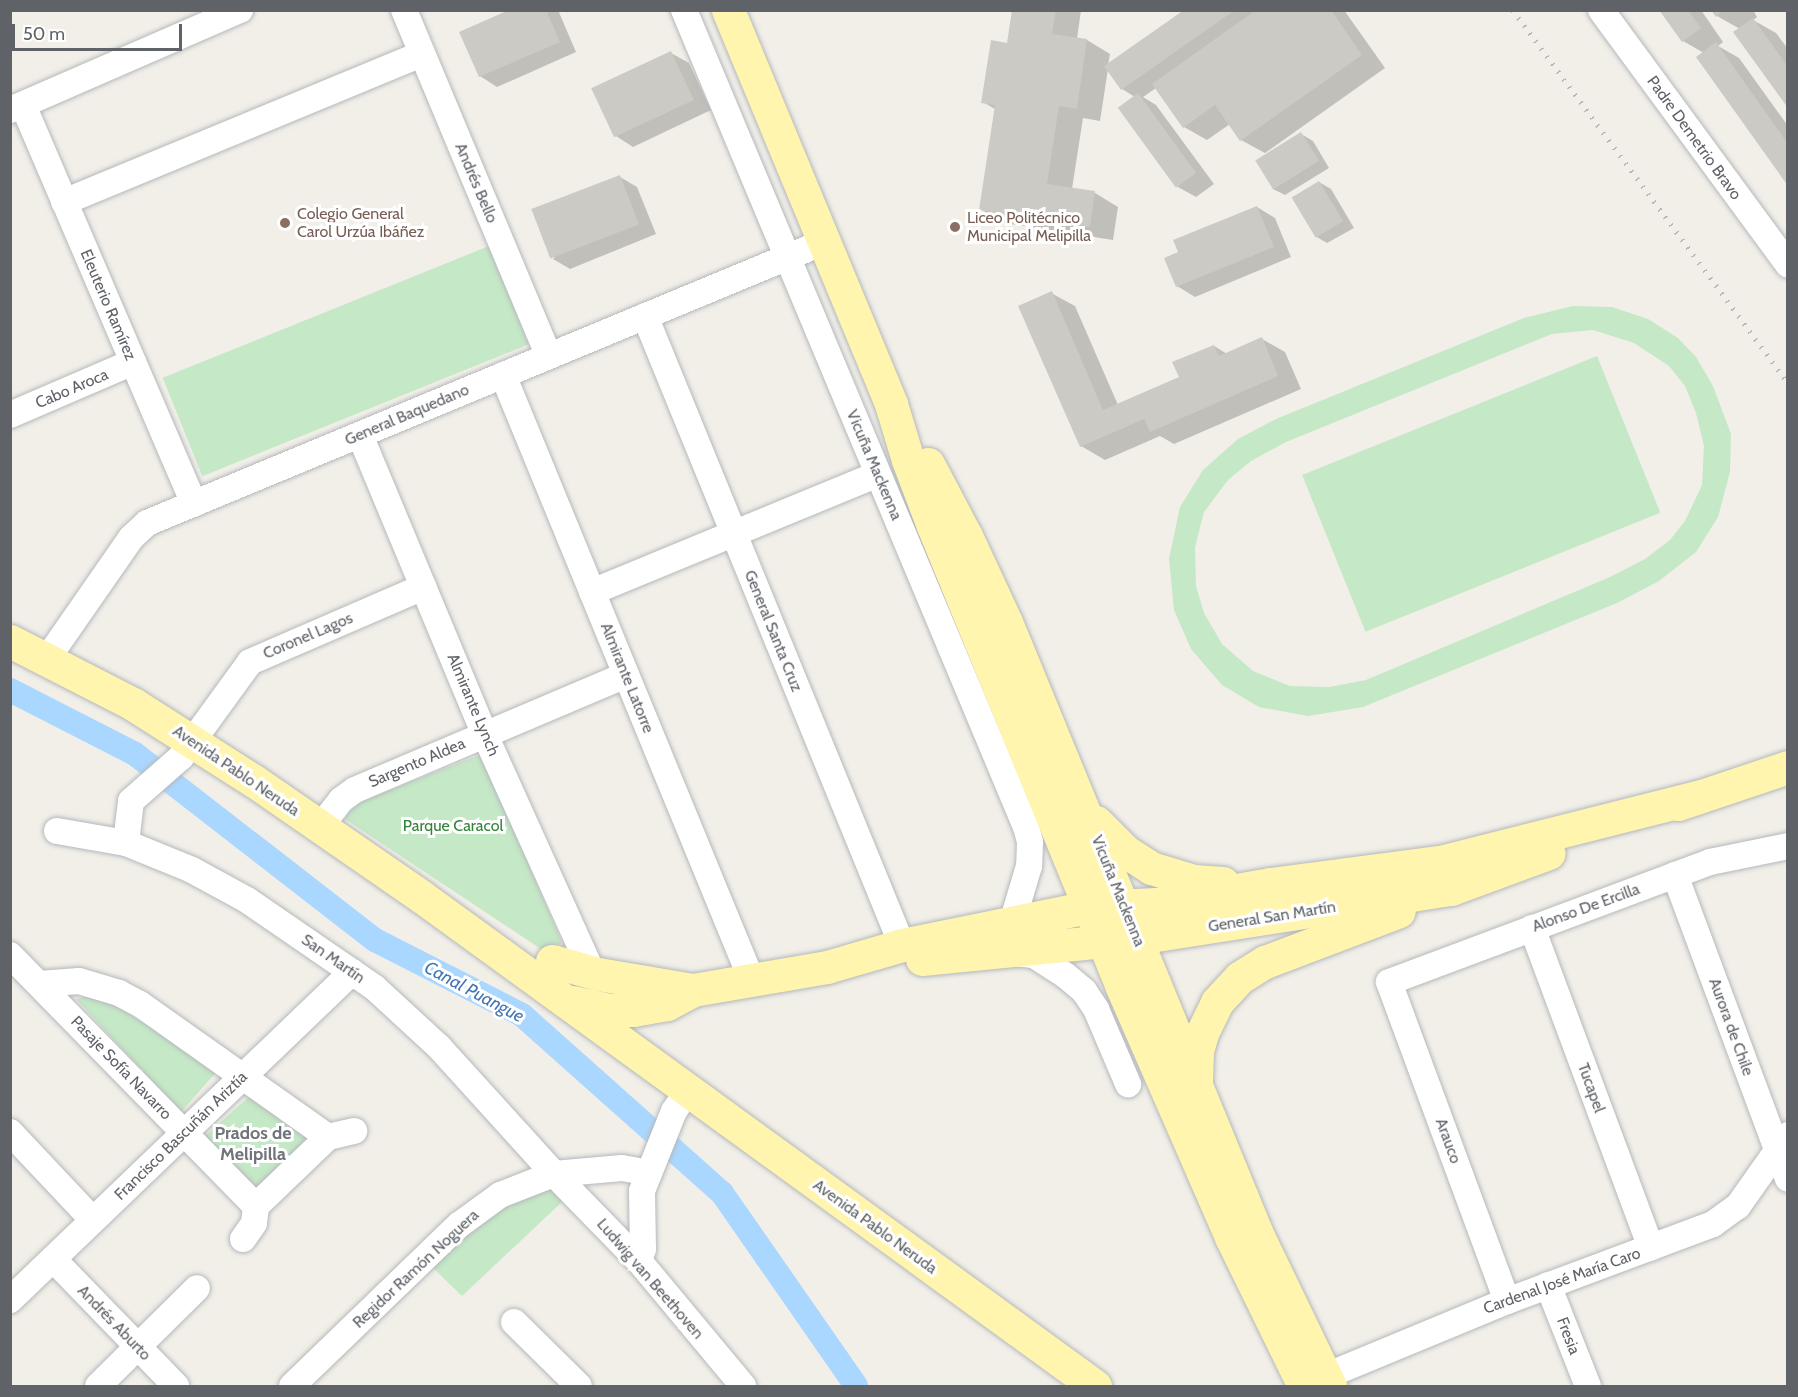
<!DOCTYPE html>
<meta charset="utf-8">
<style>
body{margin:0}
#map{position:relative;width:1798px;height:1397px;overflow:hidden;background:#f1efe8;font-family:Cabin,sans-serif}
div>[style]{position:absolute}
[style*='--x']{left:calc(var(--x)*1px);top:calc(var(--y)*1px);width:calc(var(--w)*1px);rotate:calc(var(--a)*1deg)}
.green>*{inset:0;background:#c5e8c6;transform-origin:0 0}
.shadow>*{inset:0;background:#0003}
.canal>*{height:24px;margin:-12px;padding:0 12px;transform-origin:12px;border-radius:12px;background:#aad7ff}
.building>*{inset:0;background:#cccac5;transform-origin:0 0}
.roads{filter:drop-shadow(0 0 2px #b5b8bc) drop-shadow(0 0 2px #b5b8bc)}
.minor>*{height:26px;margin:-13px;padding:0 13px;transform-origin:13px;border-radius:13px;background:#fff}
.major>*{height:33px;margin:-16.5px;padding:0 16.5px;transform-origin:16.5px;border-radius:16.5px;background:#fff5af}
.rail>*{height:4.5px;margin-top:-2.25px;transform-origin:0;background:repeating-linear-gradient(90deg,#b6b7b8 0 1.5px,transparent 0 9.5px)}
.dots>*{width:16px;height:16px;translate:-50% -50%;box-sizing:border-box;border:3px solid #fff;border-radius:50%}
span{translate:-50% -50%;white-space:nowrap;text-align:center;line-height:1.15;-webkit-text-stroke:6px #fff;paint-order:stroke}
.street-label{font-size:16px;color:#5f6368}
.education-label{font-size:16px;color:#785e54}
.left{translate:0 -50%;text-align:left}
.park-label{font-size:16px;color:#34823a}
.water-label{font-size:18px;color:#4476b3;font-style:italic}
.neighbourhood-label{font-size:18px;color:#70757a;font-weight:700}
.frame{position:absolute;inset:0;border:12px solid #5f6368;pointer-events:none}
.scale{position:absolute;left:12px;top:24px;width:170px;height:27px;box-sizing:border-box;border:3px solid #5f6368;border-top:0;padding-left:8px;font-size:18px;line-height:21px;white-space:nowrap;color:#5f6368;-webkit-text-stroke:4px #fff;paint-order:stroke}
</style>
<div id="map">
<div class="green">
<i style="left:489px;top:246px;width:106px;height:352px;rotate:68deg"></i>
<i style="clip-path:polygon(evenodd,1573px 306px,1612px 307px,1648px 319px,1678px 338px,1696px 357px,1713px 386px,1731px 434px,1730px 472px,1718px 517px,1696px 552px,1659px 581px,1617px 603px,1363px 707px,1308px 716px,1259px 707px,1222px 685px,1191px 649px,1174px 610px,1169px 559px,1180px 507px,1203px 470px,1238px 439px,1276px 419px,1524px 318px,1573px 306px,1593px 330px,1634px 343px,1669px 366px,1685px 386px,1696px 413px,1704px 446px,1702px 485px,1685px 521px,1670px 540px,1645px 559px,1610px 577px,1366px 680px,1329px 687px,1290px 686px,1253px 671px,1222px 644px,1204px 613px,1196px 586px,1195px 547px,1204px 512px,1228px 480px,1251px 461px,1286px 442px,1552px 334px,1593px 330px)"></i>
<i style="left:1597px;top:356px;width:169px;height:318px;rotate:68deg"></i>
<i style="clip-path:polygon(482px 754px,562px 943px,541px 949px,345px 819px,351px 805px)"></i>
<i style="clip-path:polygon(90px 996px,114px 1005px,219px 1069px,181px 1112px,76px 999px)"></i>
<i style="clip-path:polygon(252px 1094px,315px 1139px,258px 1189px,204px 1137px)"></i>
<i style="clip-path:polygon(548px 1186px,563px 1201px,462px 1296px,428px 1263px,472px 1223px)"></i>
</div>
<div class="shadow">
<i style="clip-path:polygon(513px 10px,558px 10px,576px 52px,497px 87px,480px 76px)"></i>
<i style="clip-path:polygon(1013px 10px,1081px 10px,1077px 39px,1087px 40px,1110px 54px,1108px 65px,1187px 10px,1344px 10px,1385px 68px,1265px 153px,1241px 140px,1230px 124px,1207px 140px,1184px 127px,1156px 88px,1143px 97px,1156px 105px,1214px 184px,1196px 197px,1178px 187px,1135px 97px,1122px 89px,1108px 69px,1100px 121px,1083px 118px,1072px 189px,1095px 193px,1118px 207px,1113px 240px,1004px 223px,980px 209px,995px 109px,983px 102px,1008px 44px)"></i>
<i style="clip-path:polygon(1661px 10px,1701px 10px,1723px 42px,1718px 46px,1739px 58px,1788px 126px,1788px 183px,1704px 53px,1683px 41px)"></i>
<i style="clip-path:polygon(1713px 10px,1753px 10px,1757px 17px,1753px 20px,1776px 33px,1788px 49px,1788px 106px,1740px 29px,1717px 16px)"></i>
<i style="clip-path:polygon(671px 53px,689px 63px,711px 110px,633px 147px,616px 136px)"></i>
<i style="clip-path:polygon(1301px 134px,1313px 141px,1329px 168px,1285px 195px,1273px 189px)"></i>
<i style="clip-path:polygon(620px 177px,637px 187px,656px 234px,570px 269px,553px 259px)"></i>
<i style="clip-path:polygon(1319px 182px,1331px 189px,1354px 228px,1327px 243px,1315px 236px,1293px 198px)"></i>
<i style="clip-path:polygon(1257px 207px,1275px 218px,1291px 257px,1195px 297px,1177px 286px,1180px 253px)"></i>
<i style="clip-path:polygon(1051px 293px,1075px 306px,1118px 405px,1181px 378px,1214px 346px,1227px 354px,1262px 339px,1285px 352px,1301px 389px,1174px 444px,1160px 436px,1105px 460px,1081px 446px)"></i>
</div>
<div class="canal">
<i style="--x:10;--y:690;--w:140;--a:27.1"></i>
<i style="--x:135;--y:754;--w:304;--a:37.8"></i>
<i style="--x:375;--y:940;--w:165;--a:27"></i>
<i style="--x:522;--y:1015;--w:268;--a:41.7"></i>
<i style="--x:722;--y:1193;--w:235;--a:55.2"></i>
</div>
<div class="building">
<i style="clip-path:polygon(509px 10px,546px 10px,560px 42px,479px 77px,459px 32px)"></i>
<i style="clip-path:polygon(1012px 10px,1056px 10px,1052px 34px,1087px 39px,1077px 109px,1059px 106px,1047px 184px,1095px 191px,1090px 227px,979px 210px,995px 105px,981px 103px,991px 40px,1007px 43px)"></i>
<i style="clip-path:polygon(1184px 10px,1235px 10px,1121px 90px,1104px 66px)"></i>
<i style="clip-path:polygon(1256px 10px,1331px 10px,1362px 55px,1240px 141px,1215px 105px,1183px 128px,1152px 84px)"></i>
<i style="clip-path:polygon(1659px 10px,1688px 10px,1701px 28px,1682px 42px)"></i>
<i style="clip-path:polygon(1711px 10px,1724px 10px,1716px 17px)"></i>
<i style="clip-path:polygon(1753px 18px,1788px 67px,1788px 108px,1733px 32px)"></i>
<i style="clip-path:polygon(1716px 42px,1788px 144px,1788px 186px,1696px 57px)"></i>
<i style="left:671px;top:51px;width:54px;height:88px;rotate:65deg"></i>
<i style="left:1138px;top:93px;width:99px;height:25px;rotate:54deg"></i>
<i style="left:1301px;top:132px;width:34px;height:54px;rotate:58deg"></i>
<i style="left:620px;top:175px;width:53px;height:95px;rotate:69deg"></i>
<i style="left:1319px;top:181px;width:47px;height:32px;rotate:59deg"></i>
<i style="clip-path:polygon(1257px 206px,1274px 247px,1176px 287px,1164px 258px,1178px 252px,1173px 240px)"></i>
<i style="clip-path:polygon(1052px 291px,1103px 410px,1179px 377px,1172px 362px,1214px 345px,1219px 356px,1262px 337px,1278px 376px,1150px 432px,1144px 419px,1080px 447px,1018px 306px)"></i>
</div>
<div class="roads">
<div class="minor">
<i style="--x:404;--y:10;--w:375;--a:67.3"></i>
<i style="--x:684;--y:10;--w:886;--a:67.29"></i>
<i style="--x:1026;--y:827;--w:16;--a:75"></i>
<i style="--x:1030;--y:842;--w:24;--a:92"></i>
<i style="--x:1029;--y:866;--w:59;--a:106.6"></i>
<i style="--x:1601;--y:10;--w:316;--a:53.7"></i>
<i style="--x:23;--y:105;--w:434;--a:66.8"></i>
<i style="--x:10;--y:110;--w:251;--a:-23.5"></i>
<i style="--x:64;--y:202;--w:387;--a:-22.5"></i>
<i style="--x:645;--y:316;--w:679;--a:67.78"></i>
<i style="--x:503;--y:375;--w:655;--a:67.66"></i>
<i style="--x:10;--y:415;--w:134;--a:-23.3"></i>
<i style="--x:360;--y:435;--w:325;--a:67.4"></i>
<i style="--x:485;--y:735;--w:260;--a:65.7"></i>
<i style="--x:592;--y:592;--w:309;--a:-22.4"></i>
<i style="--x:47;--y:659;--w:147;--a:-55.2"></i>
<i style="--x:131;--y:538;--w:22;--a:-43"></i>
<i style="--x:147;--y:523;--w:733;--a:-22.54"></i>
<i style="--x:320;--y:827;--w:34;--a:-52"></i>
<i style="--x:341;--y:800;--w:17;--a:-36"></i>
<i style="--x:355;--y:790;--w:294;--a:-23"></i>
<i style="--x:57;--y:831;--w:70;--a:9.9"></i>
<i style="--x:126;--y:843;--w:71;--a:22.2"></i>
<i style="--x:192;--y:870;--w:63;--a:28.6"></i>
<i style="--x:247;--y:900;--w:155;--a:34.5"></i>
<i style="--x:375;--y:988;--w:87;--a:42.7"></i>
<i style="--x:439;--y:1047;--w:171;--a:47.8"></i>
<i style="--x:554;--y:1174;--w:122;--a:45.7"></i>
<i style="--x:639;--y:1261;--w:163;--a:50.2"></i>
<i style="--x:126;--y:843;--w:42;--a:-83.2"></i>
<i style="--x:131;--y:801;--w:67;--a:-41.3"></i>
<i style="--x:181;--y:757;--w:117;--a:-54"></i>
<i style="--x:250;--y:662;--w:189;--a:-23.4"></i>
<i style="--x:1675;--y:875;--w:324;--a:69.6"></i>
<i style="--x:1532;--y:928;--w:341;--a:69.6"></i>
<i style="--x:1014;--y:953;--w:20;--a:6"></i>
<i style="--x:1034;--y:955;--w:37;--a:33"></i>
<i style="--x:1065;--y:975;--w:25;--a:40"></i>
<i style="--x:1084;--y:991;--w:22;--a:56"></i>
<i style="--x:1096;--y:1009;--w:82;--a:66.9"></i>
<i style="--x:10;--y:955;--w:351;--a:45.6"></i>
<i style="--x:39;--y:984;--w:40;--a:-4.3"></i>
<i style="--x:79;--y:981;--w:42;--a:16.7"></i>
<i style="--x:119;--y:993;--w:24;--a:28"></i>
<i style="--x:140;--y:1004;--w:230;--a:35.3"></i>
<i style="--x:10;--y:1132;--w:121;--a:46.7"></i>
<i style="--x:243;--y:1239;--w:19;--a:-55"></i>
<i style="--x:254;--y:1223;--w:17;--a:-83"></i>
<i style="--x:256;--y:1206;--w:100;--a:-43.8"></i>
<i style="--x:328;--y:1137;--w:27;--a:-13"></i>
<i style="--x:53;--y:1259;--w:177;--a:45.9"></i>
<i style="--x:639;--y:1261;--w:13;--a:-72"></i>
<i style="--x:643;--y:1249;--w:58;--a:-91"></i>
<i style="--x:642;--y:1191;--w:86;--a:-68.2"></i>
<i style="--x:674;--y:1111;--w:24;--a:-55"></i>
<i style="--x:1548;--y:1285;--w:109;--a:68.4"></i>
<i style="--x:10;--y:1300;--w:474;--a:-43.8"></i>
<i style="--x:1507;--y:1301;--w:340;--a:-110.3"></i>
<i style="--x:1389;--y:982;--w:343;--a:-20.5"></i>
<i style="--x:1710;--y:862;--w:80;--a:-11.6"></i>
<i style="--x:514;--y:1322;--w:91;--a:44.6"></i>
<i style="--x:1309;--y:1383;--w:214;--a:-22.5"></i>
<i style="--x:1507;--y:1301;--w:220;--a:-20.5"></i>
<i style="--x:1713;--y:1224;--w:31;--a:-36"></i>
<i style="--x:1738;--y:1206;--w:87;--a:-54.8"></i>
<i style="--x:98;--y:1386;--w:139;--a:-44.7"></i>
<i style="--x:292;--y:1386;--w:232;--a:-44"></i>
<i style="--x:459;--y:1225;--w:51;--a:-36.2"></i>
<i style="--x:500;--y:1195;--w:58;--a:-21.3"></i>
<i style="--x:554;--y:1174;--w:68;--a:-5"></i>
<i style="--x:622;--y:1168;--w:27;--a:10"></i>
</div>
<div class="major">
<i style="--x:728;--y:10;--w:426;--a:67.5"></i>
<i style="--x:891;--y:404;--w:59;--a:73.1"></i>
<i style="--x:908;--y:460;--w:71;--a:69.3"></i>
<i style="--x:933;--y:526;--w:496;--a:67.7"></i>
<i style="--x:1121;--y:985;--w:275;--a:66.4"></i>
<i style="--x:1231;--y:1237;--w:166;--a:63.9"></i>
<i style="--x:928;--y:464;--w:81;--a:62.2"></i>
<i style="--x:966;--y:536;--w:95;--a:65.1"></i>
<i style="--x:1006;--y:622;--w:661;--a:67.7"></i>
<i style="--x:1257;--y:1234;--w:169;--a:64.3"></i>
<i style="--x:10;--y:641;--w:138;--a:27.1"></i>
<i style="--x:133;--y:704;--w:143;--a:32.5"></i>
<i style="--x:254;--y:781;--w:204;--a:34.6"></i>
<i style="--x:422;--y:897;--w:832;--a:36"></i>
<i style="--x:1678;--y:804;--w:116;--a:-18.6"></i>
<i style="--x:1096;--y:822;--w:41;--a:45"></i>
<i style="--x:1125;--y:851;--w:31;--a:33"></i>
<i style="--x:1151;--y:868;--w:45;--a:16.8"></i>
<i style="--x:1194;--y:881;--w:29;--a:4"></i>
<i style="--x:922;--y:959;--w:216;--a:-5.6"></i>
<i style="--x:1137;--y:938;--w:318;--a:-8.9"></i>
<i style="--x:1451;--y:889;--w:104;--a:-20.2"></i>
<i style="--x:552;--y:961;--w:48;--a:15.8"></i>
<i style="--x:598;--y:974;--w:96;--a:9.6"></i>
<i style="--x:693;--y:990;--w:136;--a:-9.7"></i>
<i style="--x:827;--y:967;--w:78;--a:-16.3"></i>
<i style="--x:902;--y:945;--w:191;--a:-11.5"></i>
<i style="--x:1089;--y:907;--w:68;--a:-2.5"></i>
<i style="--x:1157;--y:904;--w:115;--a:-10"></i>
<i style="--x:1270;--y:884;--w:171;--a:-7.4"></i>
<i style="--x:1440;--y:862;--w:268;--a:-14.2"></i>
<i style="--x:572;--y:1002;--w:38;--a:12"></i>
<i style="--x:609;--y:1010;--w:24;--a:0"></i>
<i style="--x:633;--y:1010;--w:35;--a:-10"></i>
<i style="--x:667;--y:1004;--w:30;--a:-28"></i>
<i style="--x:1196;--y:1081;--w:30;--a:-88"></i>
<i style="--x:1197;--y:1051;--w:19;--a:-74"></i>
<i style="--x:1202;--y:1033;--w:34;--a:-64"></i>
<i style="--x:1217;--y:1002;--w:33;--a:-47"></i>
<i style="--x:1239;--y:978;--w:31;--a:-32"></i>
<i style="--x:1265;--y:962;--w:143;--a:-20.8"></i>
</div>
</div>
<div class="rail">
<i style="--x:1513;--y:10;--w:463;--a:53.6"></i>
</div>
<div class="dots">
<i style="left:285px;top:223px;background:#8d6e63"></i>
<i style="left:955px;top:227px;background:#8d6e63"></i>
</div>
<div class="street-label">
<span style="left:1694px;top:138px;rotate:54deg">Padre Demetrio Bravo</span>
<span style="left:476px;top:183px;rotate:67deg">Andrés Bello</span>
<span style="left:108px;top:305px;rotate:67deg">Eleuterio Ramírez</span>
<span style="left:72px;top:389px;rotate:-23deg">Cabo Aroca</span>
<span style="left:407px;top:415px;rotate:-23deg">General Baquedano</span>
<span style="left:874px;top:465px;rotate:67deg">Vicuña Mackenna</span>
<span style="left:773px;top:631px;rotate:68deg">General Santa Cruz</span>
<span style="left:308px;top:636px;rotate:-23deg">Coronel Lagos</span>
<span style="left:627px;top:678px;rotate:68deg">Almirante Latorre</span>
<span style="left:473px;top:705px;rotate:67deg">Almirante Lynch</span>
<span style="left:417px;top:763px;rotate:-23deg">Sargento Aldea</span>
<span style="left:236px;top:771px;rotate:34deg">Avenida Pablo Neruda</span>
<span style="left:1118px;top:891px;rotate:68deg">Vicuña Mackenna</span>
<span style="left:1586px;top:908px;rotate:-20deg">Alonso De Ercilla</span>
<span style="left:1272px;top:917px;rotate:-9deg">General San Martín</span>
<span style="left:333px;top:959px;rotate:35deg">San Martín</span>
<span style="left:1731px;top:1027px;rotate:70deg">Aurora de Chile</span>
<span style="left:121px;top:1068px;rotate:46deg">Pasaje Sofía Navarro</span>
<span style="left:1591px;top:1088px;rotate:70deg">Tucapel</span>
<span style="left:181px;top:1136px;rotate:-44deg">Francisco Bascuñán Ariztía</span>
<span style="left:1448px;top:1141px;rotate:70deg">Arauco</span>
<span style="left:875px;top:1227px;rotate:36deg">Avenida Pablo Neruda</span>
<span style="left:416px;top:1269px;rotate:-43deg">Regidor Ramón Noguera</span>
<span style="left:650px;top:1279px;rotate:49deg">Ludwig van Beethoven</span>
<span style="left:1562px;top:1281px;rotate:-20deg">Cardenal José María Caro</span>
<span style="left:114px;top:1323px;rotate:46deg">Andrés Aburto</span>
<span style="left:1568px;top:1336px;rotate:69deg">Fresia</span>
</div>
<div class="education-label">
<span class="left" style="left:297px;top:223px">Colegio General<br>Carol Urzúa Ibáñez</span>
<span class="left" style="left:967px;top:227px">Liceo Politécnico<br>Municipal Melipilla</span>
</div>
<div class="park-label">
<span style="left:453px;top:826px">Parque Caracol</span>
</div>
<div class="water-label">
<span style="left:474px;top:992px;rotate:28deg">Canal Puangue</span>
</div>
<div class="neighbourhood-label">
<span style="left:253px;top:1144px">Prados de<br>Melipilla</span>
</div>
<div class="frame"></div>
<div class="scale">50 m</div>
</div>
